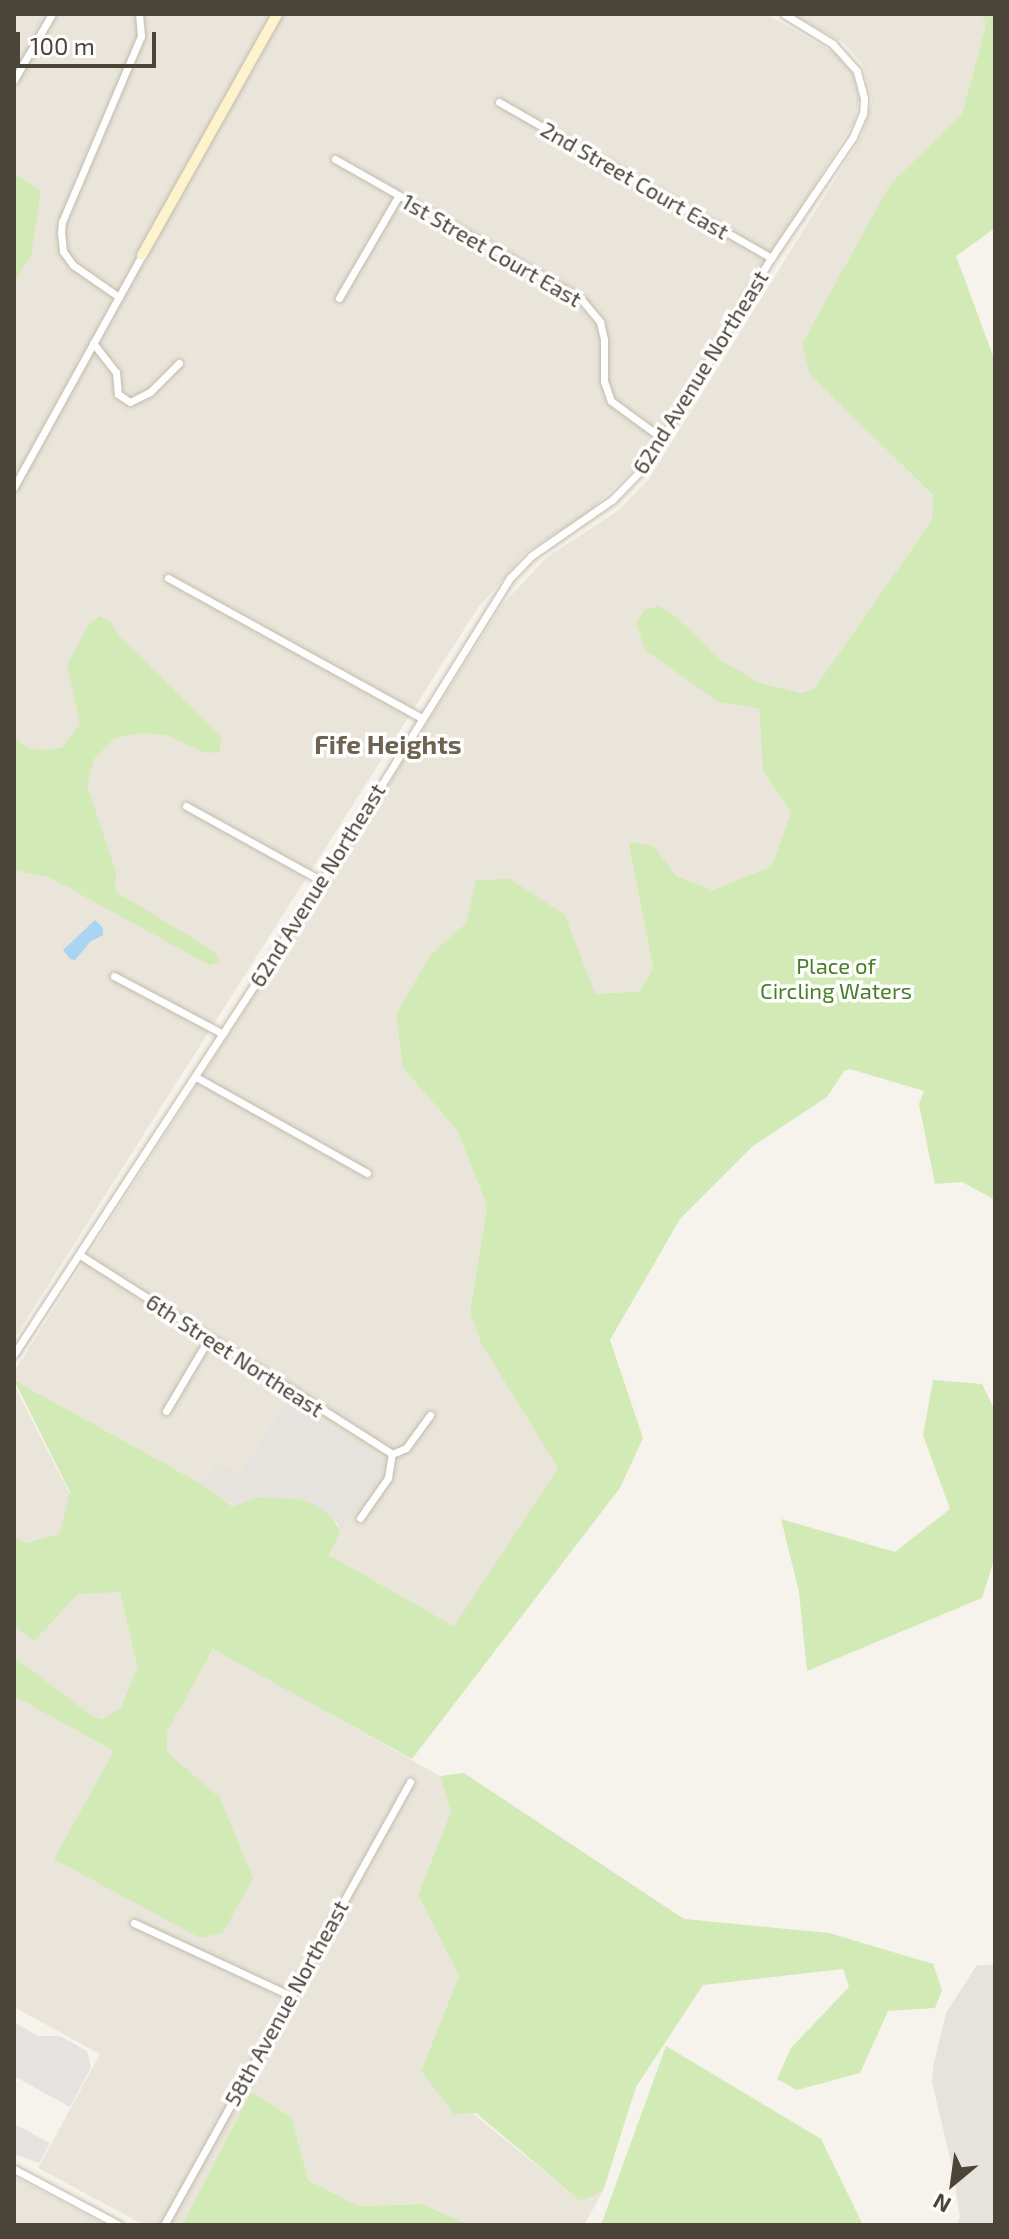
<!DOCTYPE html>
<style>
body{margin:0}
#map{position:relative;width:1009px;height:2239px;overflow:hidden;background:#f6f3ec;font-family:"Exo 2",sans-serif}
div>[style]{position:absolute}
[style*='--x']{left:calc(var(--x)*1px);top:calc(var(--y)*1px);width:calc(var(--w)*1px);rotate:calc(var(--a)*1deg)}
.residential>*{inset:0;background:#eae5da}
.industrial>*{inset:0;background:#e6e2dd}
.green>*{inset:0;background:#d2eab5}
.parking>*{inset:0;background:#e5e3e0}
.water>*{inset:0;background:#a9d4f2}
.roads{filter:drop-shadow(0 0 2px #c2bbae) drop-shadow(0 0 2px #c2bbae)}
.street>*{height:7px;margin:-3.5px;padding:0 3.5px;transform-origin:3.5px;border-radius:3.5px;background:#fff}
.secondary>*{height:10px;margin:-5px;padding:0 5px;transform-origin:5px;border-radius:5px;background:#fff3cd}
span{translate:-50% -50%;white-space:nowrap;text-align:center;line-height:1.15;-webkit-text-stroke:7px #fff;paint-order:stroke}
.street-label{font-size:22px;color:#4b4439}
.park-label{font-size:22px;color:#4a7f2a}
.quarter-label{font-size:26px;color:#6e6250;font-weight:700}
.frame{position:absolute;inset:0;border:16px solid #4b4439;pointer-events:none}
.north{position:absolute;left:913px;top:2143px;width:80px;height:80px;-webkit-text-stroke:6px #fff;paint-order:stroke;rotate:209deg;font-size:22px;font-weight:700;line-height:32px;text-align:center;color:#4b4439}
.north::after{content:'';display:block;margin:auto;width:28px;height:36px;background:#4b4439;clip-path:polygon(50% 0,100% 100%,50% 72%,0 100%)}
.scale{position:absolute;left:16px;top:32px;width:140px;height:36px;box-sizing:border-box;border:4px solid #4b4439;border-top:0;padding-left:10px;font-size:24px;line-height:28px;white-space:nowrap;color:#4b4439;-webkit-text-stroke:6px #fff;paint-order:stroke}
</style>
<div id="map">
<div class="residential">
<i style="clip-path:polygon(14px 14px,766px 14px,838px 55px,854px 76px,859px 99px,854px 122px,644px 460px,585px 515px,525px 553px,477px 609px,14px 1339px)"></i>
<i style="clip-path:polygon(791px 14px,981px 14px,986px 25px,962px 114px,891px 183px,811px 374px,933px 497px,932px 520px,814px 689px,801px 693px,760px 683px,721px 660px,674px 615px,703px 690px,720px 703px,759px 707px,763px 771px,791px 812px,772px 866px,713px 890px,676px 876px,654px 846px,628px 843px,653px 968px,640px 991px,594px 994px,565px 915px,466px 923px,431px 954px,403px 1068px,457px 1130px,487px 1206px,470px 1310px,558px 1468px,454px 1626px,329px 1555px,341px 1531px,288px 1398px,239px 1474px,218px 1460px,202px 1484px,14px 1380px,14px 1372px,502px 605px,547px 557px,619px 510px,649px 479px,862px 136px,872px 101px,863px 65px,844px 43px)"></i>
<i style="clip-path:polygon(14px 1385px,120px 1592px,137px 1666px,121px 1708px,102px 1719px,91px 1715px,14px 1657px)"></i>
<i style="clip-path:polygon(214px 1648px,440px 1776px,451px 1811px,418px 1895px,459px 1976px,421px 2071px,579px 2200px,603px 2191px,584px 2225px,470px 2225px,422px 2204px,359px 2206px,308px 2180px,292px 2117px,251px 2092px,182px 2225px,144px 2225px,38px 2168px,100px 2054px,14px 2007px,14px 1696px,146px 1768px)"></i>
<i style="clip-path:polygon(14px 2177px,105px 2225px,14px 2225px)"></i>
</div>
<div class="industrial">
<i style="clip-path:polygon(288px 1398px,385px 1462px,385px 1469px,341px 1531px,337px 1523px,301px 1499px,256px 1497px,235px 1507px,202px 1484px,218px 1460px,239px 1474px)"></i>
<i style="clip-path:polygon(977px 1965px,995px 1965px,995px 2225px,957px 2225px,960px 2217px,953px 2171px,932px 2082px,933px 2067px,946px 2013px)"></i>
</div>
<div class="green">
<i style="clip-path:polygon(981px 14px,995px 14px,995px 228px,956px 256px,995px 361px,995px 1200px,962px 1182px,935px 1184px,919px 1104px,924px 1091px,850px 1069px,844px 1071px,827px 1097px,753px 1146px,680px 1219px,610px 1340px,643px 1438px,620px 1488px,412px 1759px,213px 1649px,167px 1732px,167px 1752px,220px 1798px,253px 1878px,223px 1933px,200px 1938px,54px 1859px,114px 1751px,14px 1696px,14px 1657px,91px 1715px,102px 1719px,121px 1708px,137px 1666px,120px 1592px,78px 1594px,34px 1641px,14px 1625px,14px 1537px,26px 1543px,60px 1534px,70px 1492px,14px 1380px,202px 1484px,234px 1507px,256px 1497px,301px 1499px,313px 1504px,329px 1515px,341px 1531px,329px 1555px,454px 1626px,558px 1468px,481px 1343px,470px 1311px,487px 1206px,457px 1130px,403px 1068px,396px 1015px,431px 954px,466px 923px,476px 880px,510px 879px,565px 915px,595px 994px,640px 991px,653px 968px,628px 842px,654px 846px,676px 876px,713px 890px,772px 866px,791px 812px,763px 771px,759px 708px,720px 703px,645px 650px,636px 623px,645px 609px,659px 606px,674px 615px,721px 660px,760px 683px,801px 693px,814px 689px,932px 520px,933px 496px,810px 374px,802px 344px,891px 183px,962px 114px,986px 25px)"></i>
<i style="clip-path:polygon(14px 173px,41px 191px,31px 256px,14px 283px)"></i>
<i style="clip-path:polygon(100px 616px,110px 621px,119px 636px,222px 737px,219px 752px,206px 753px,166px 735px,140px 733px,115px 738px,94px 759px,87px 785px,116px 872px,115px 891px,215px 952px,220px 962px,209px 965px,51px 878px,14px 870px,14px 737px,29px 749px,49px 750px,63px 747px,80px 724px,67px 665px,89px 624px)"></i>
<i style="clip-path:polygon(933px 1380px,982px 1384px,995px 1411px,995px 1557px,982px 1598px,807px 1671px,799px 1592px,781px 1519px,895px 1552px,950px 1509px,923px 1435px)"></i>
<i style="clip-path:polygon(464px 1773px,684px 1919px,829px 1933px,933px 1964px,942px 1990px,935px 2008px,888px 2011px,860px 2073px,797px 2090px,777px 2079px,791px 2048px,849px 1987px,843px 1969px,703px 1985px,636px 2087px,603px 2191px,580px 2201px,476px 2113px,454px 2114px,421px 2071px,459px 1976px,418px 1895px,451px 1811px,440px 1776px)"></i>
<i style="clip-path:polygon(666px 2046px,821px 2139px,863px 2225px,601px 2225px)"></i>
<i style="clip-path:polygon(251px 2092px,292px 2117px,308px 2180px,359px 2206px,422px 2204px,470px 2225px,182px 2225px)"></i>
</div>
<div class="parking">
<i style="clip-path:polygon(14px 2022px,38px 2036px,60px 2036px,87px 2051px,91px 2067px,70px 2107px,14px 2076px)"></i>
<i style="clip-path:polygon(14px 2124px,50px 2143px,39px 2163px,14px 2154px)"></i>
</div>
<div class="water">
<i style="clip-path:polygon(95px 920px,103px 928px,103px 935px,91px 941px,75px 960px,70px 959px,63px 950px)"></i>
</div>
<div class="roads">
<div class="street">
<i style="--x:14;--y:80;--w:76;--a:-60.1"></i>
<i style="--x:499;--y:102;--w:314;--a:29.8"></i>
<i style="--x:335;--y:159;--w:283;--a:29.6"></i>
<i style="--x:581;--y:299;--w:30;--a:50"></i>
<i style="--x:600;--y:322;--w:18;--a:77"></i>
<i style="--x:604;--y:340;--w:41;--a:90"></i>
<i style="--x:604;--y:381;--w:21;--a:71"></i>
<i style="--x:611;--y:401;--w:64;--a:36.2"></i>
<i style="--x:119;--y:297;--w:56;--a:-145.2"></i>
<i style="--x:73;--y:265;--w:17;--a:-126"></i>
<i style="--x:63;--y:251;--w:18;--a:-96"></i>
<i style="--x:61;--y:233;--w:11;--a:-85"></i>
<i style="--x:62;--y:222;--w:202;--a:-67"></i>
<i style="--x:141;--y:36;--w:22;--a:-95"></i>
<i style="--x:339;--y:298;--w:119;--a:-59.8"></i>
<i style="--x:93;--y:343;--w:37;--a:52"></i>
<i style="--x:116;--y:372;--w:22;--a:85"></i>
<i style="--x:118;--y:394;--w:14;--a:34"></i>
<i style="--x:130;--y:402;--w:22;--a:-27"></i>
<i style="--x:150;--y:392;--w:41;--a:-45"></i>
<i style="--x:14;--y:487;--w:265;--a:-61.1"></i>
<i style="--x:168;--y:578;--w:290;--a:28.9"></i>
<i style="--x:186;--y:806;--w:155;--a:28.9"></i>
<i style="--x:114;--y:976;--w:123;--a:28"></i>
<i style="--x:196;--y:1077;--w:196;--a:29.3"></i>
<i style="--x:80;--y:1255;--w:370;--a:32.5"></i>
<i style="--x:14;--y:1354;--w:564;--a:-56.93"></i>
<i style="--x:322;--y:881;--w:357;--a:-58.2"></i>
<i style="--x:510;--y:578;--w:30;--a:-46"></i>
<i style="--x:531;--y:556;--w:98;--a:-34.7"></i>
<i style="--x:612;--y:500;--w:50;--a:-45.8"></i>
<i style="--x:647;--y:464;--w:240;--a:-59"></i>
<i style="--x:771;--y:258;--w:146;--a:-55.9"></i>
<i style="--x:853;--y:137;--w:25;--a:-67"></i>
<i style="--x:863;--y:114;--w:16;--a:-86"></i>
<i style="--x:864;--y:98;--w:28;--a:-105"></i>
<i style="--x:857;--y:71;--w:36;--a:-132"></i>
<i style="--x:833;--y:44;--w:57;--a:-148.5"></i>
<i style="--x:166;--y:1411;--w:82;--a:-59.4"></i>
<i style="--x:392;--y:1454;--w:15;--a:-23"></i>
<i style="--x:406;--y:1448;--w:41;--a:-54"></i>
<i style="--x:360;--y:1518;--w:49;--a:-55"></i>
<i style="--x:388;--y:1478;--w:24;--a:-81"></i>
<i style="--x:134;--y:1923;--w:173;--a:24.9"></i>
<i style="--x:14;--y:2169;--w:119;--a:28.1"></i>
<i style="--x:164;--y:2225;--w:507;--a:-60.96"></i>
</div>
<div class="secondary">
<i style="--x:142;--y:255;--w:276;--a:-60.7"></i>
</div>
</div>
<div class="street-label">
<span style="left:635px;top:180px;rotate:30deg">2nd Street Court East</span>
<span style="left:492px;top:250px;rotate:30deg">1st Street Court East</span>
<span style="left:700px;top:372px;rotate:-58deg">62nd Avenue Northeast</span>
<span style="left:317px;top:885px;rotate:-58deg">62nd Avenue Northeast</span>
<span style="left:235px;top:1355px;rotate:33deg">6th Street Northeast</span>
<span style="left:286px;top:2003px;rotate:-61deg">58th Avenue Northeast</span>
</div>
<div class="park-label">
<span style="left:836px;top:978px">Place of<br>Circling Waters</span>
</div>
<div class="quarter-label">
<span style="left:388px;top:744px">Fife Heights</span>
</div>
<div class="frame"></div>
<div class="north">N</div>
<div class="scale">100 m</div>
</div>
